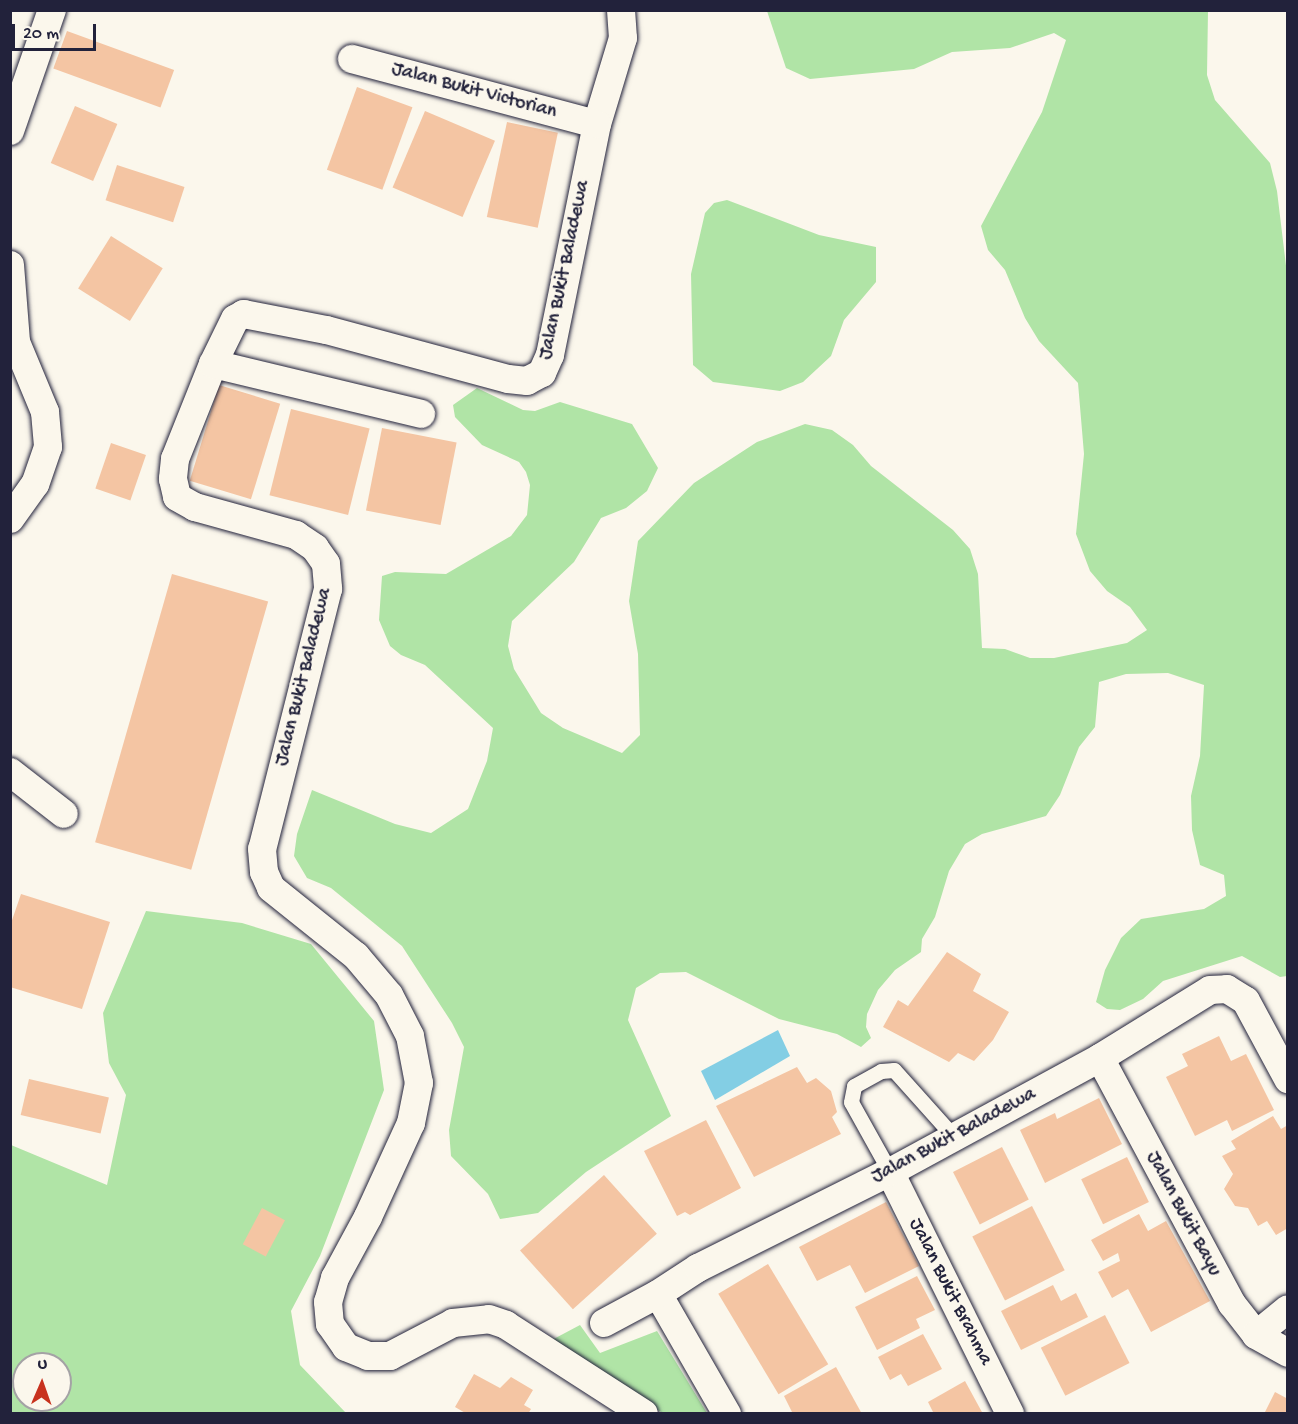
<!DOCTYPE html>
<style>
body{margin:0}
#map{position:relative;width:1298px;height:1424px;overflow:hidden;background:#fbf7ec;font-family:"Gochi Hand",sans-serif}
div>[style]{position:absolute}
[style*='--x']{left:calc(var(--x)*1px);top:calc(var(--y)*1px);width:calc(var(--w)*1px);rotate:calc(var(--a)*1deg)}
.green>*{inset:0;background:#b0e4a6}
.water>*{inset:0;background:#83cee4}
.building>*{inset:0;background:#f4c5a3;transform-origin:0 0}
.roads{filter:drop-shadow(0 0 2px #22223b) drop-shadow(0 0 2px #22223b)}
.service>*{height:15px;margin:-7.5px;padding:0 7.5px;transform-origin:7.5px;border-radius:7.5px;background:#fbf7ec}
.minor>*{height:28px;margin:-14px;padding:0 14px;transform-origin:14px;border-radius:14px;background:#fbf7ec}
span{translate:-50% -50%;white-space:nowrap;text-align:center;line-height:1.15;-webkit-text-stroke:5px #fbf7ec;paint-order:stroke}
.street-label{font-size:20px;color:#22223b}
.frame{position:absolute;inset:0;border:12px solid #22223b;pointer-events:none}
.north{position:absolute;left:12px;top:1352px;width:60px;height:60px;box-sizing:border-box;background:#fbf7ec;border:2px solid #a4a2a5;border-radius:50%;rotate:2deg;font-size:16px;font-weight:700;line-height:24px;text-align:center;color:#22223b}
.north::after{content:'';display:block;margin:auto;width:21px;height:27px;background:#c8321e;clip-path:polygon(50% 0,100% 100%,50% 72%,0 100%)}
.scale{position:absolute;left:12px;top:24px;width:84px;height:27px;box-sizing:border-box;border:3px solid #22223b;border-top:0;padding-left:8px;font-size:18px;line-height:21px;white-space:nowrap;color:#22223b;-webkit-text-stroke:4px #fbf7ec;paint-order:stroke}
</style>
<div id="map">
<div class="green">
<i style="clip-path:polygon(767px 11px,1208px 11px,1207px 75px,1215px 100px,1270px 163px,1277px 191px,1287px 274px,1287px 976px,1280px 977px,1242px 956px,1163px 981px,1143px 999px,1120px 1010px,1107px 1009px,1096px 1002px,1105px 970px,1121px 938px,1141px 919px,1204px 909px,1226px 896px,1224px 875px,1200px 865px,1192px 830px,1191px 796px,1200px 756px,1204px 685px,1168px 673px,1126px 674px,1099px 682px,1095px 727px,1079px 747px,1060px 795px,1046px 816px,982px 834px,965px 844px,949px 871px,935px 917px,922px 939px,921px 952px,895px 970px,878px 990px,867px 1014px,866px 1027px,871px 1038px,861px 1047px,837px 1034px,779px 1019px,686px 972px,660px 973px,636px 988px,628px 1020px,671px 1116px,586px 1172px,538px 1213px,500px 1219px,488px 1194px,451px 1156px,449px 1130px,464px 1047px,452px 1023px,402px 946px,331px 888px,307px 878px,294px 856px,297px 834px,312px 790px,395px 824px,431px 833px,468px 809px,487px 761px,493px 728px,425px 665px,401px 655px,390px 646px,379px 620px,382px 576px,395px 572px,446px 574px,511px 536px,527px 515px,530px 485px,526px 472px,519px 462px,482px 445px,455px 417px,453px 405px,477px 388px,523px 410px,535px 411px,560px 402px,632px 424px,658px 468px,647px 491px,626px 508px,601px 518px,574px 562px,512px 621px,508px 646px,514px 669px,541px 713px,563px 728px,622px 753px,640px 735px,638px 654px,629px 601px,638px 541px,694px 483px,757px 442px,805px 424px,832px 430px,853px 445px,871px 466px,953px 530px,970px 549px,978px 574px,982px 648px,1005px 649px,1030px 658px,1054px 658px,1127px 643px,1147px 630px,1130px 607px,1107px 591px,1090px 571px,1076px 534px,1084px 454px,1078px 383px,1039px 341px,1025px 318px,1005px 270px,988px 250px,981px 226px,1042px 112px,1066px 40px,1054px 33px,1010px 48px,952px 52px,914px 69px,810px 79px,786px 68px)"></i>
<i style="clip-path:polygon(727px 200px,819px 235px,876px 247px,876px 282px,844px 320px,831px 356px,803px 382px,780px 391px,713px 382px,693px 365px,691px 274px,705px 213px,714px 203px)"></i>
<i style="clip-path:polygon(evenodd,146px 911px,242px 923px,311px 944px,374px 1021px,384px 1090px,320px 1256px,291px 1311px,300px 1365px,346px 1413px,11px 1414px,11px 1145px,107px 1185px,126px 1095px,109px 1063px,103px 1013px,146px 911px,24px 1364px,60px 1364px,60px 1400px,24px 1400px,24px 1364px)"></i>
<i style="clip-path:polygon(580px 1325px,600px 1353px,657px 1331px,707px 1413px,663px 1413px,584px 1370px,548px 1342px)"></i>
</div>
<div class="water">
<i style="clip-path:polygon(778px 1030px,790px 1056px,715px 1100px,701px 1071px)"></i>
</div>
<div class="building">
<i style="left:67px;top:31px;width:114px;height:40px;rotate:20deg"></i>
<i style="left:357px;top:87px;width:59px;height:88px;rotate:20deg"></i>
<i style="left:75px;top:106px;width:46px;height:62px;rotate:23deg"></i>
<i style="left:425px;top:111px;width:76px;height:83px;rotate:23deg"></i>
<i style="left:507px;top:122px;width:52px;height:97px;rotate:12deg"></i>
<i style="left:117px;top:165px;width:71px;height:37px;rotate:18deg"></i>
<i style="left:111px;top:236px;width:61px;height:62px;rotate:32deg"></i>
<i style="left:219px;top:385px;width:64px;height:100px;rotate:17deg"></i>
<i style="left:291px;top:409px;width:81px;height:89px;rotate:14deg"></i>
<i style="left:382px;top:428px;width:76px;height:84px;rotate:11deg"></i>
<i style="left:111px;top:443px;width:37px;height:48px;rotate:19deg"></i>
<i style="left:172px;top:574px;width:100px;height:279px;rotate:16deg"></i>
<i style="clip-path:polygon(21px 894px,110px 922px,82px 1009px,10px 987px,10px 926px)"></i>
<i style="clip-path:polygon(947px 952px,981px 974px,973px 991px,1009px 1012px,993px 1040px,974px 1061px,958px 1053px,949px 1062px,883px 1027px,898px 1000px,908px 1006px)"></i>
<i style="clip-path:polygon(1219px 1036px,1231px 1061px,1246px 1054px,1274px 1110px,1232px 1131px,1227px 1120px,1195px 1136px,1166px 1077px,1188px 1066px,1182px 1054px)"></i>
<i style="clip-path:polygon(797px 1067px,807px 1083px,816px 1078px,831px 1091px,837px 1112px,832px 1117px,841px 1134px,754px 1177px,716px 1106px)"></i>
<i style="left:29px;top:1079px;width:82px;height:37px;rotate:13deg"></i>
<i style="clip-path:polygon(1099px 1098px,1122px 1144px,1045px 1183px,1020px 1130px,1055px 1113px,1057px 1119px)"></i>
<i style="clip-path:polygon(1273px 1116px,1281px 1129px,1288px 1125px,1288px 1228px,1276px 1235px,1267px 1221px,1258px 1226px,1248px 1208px,1235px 1206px,1224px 1189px,1233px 1174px,1222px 1156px,1236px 1149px,1231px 1141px)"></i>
<i style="clip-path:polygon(706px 1120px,741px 1188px,690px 1215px,685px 1212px,677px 1216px,644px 1151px)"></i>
<i style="left:1002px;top:1147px;width:59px;height:55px;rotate:63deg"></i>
<i style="left:1127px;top:1157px;width:50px;height:51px;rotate:64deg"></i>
<i style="left:604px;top:1175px;width:79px;height:113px;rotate:48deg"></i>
<i style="clip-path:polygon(886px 1202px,919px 1266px,865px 1293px,850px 1265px,817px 1281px,799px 1247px)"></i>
<i style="left:1032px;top:1206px;width:72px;height:67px;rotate:63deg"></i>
<i style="left:262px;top:1208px;width:26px;height:41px;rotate:28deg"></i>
<i style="clip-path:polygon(1139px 1214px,1148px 1231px,1166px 1221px,1210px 1301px,1151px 1332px,1128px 1289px,1112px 1298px,1098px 1272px,1120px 1261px,1118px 1253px,1103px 1261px,1091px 1240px)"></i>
<i style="left:768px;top:1264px;width:117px;height:58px;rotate:59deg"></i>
<i style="clip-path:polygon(917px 1276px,935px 1310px,916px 1319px,920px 1328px,877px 1350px,855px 1307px)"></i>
<i style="clip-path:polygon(1053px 1285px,1061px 1301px,1076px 1293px,1088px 1317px,1021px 1350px,1001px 1311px)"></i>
<i style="left:1105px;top:1315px;width:54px;height:72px;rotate:63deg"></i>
<i style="clip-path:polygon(923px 1334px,942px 1369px,908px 1386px,901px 1374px,890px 1380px,878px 1357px)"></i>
<i style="clip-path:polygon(836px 1367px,862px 1414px,793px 1414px,784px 1396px)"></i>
<i style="clip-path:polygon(474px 1374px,500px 1388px,511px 1377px,533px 1390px,524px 1405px,531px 1409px,528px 1414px,467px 1414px,455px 1407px)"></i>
<i style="clip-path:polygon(965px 1381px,983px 1414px,934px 1414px,928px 1402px)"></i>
<i style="clip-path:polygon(1275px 1392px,1288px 1399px,1288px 1414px,1264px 1414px)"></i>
</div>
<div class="roads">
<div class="service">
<i style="--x:890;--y:1172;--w:80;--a:-119.1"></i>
<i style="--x:851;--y:1102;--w:16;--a:-79"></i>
<i style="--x:854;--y:1086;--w:31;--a:-29"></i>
<i style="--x:881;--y:1071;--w:13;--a:-4"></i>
<i style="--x:894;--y:1070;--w:90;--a:48.2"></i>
</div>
<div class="minor">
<i style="--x:621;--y:10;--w:28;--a:86"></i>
<i style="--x:623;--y:38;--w:90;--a:106.8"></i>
<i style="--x:597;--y:124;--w:236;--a:101.5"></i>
<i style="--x:550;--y:355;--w:20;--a:114"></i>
<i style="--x:542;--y:373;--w:17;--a:152"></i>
<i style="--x:527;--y:381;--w:19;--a:-174"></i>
<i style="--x:508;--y:379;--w:188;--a:-164.9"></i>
<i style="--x:326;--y:330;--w:84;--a:-169"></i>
<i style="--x:244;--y:314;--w:10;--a:151"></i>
<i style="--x:235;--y:319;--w:50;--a:116.1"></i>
<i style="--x:213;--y:364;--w:102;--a:111.8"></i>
<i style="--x:175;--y:459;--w:20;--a:96"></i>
<i style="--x:173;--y:479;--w:18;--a:77"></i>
<i style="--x:177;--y:497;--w:21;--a:29"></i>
<i style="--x:195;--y:507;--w:105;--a:15.5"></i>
<i style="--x:296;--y:535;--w:23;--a:34"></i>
<i style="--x:315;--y:548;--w:19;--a:55"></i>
<i style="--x:326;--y:564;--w:25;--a:85"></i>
<i style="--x:328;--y:589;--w:268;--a:104.2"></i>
<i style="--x:262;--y:849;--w:23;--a:85"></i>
<i style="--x:264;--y:872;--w:17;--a:66"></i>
<i style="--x:271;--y:888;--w:109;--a:38.7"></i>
<i style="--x:356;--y:956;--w:51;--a:49.8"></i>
<i style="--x:389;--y:995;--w:46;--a:62.9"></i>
<i style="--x:410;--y:1036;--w:48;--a:79.2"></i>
<i style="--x:419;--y:1083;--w:41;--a:101.3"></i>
<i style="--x:411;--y:1123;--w:103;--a:114.6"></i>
<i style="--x:368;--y:1217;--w:69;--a:118.4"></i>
<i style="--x:335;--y:1278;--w:25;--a:106"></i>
<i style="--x:328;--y:1302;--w:22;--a:85"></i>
<i style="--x:330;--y:1324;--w:28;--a:55"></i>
<i style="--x:346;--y:1347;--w:24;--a:22"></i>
<i style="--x:368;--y:1356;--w:22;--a:0"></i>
<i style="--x:390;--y:1356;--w:71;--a:-27.6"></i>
<i style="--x:453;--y:1323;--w:36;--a:-6"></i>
<i style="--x:489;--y:1319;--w:18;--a:19"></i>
<i style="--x:506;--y:1325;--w:164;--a:32.8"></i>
<i style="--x:352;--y:59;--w:253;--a:14.9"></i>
<i style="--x:10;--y:131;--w:128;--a:-70.9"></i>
<i style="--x:10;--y:265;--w:77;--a:85.5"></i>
<i style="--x:16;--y:342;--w:76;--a:67.5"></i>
<i style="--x:45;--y:412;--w:35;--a:85"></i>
<i style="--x:48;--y:447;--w:39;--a:109"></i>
<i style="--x:35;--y:484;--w:43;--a:125.5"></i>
<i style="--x:213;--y:364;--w:214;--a:13.5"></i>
<i style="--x:10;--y:772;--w:68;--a:37.9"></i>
<i style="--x:1100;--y:1058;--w:279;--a:61.8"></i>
<i style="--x:1232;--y:1304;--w:39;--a:52"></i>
<i style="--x:1256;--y:1335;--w:37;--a:29"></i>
<i style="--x:890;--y:1172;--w:270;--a:63.6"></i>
<i style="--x:604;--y:1323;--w:61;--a:-28.2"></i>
<i style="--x:1256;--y:1335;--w:41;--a:-39.1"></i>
<i style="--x:727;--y:1414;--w:138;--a:-119.9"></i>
<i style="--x:658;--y:1294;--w:48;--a:-33"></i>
<i style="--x:698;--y:1268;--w:215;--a:-26.6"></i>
<i style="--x:890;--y:1172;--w:239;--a:-28.5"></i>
<i style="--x:1100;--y:1058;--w:129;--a:-31.7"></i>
<i style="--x:1210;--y:990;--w:17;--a:-3"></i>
<i style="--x:1227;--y:989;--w:22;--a:32"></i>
<i style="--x:1246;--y:1001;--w:89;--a:61.7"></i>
</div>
</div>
<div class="street-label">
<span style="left:474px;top:91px;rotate:15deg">Jalan Bukit Victorian</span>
<span style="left:565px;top:270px;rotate:-78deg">Jalan Bukit Baladewa</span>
<span style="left:304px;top:677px;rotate:-76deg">Jalan Bukit Baladewa</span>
<span style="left:954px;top:1136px;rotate:-28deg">Jalan Bukit Baladewa</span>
<span style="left:1183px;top:1214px;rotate:62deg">Jalan Bukit Bayu</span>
<span style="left:950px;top:1292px;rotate:63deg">Jalan Bukit Brahma</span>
</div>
<div class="frame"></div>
<div class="north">U</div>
<div class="scale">20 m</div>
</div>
